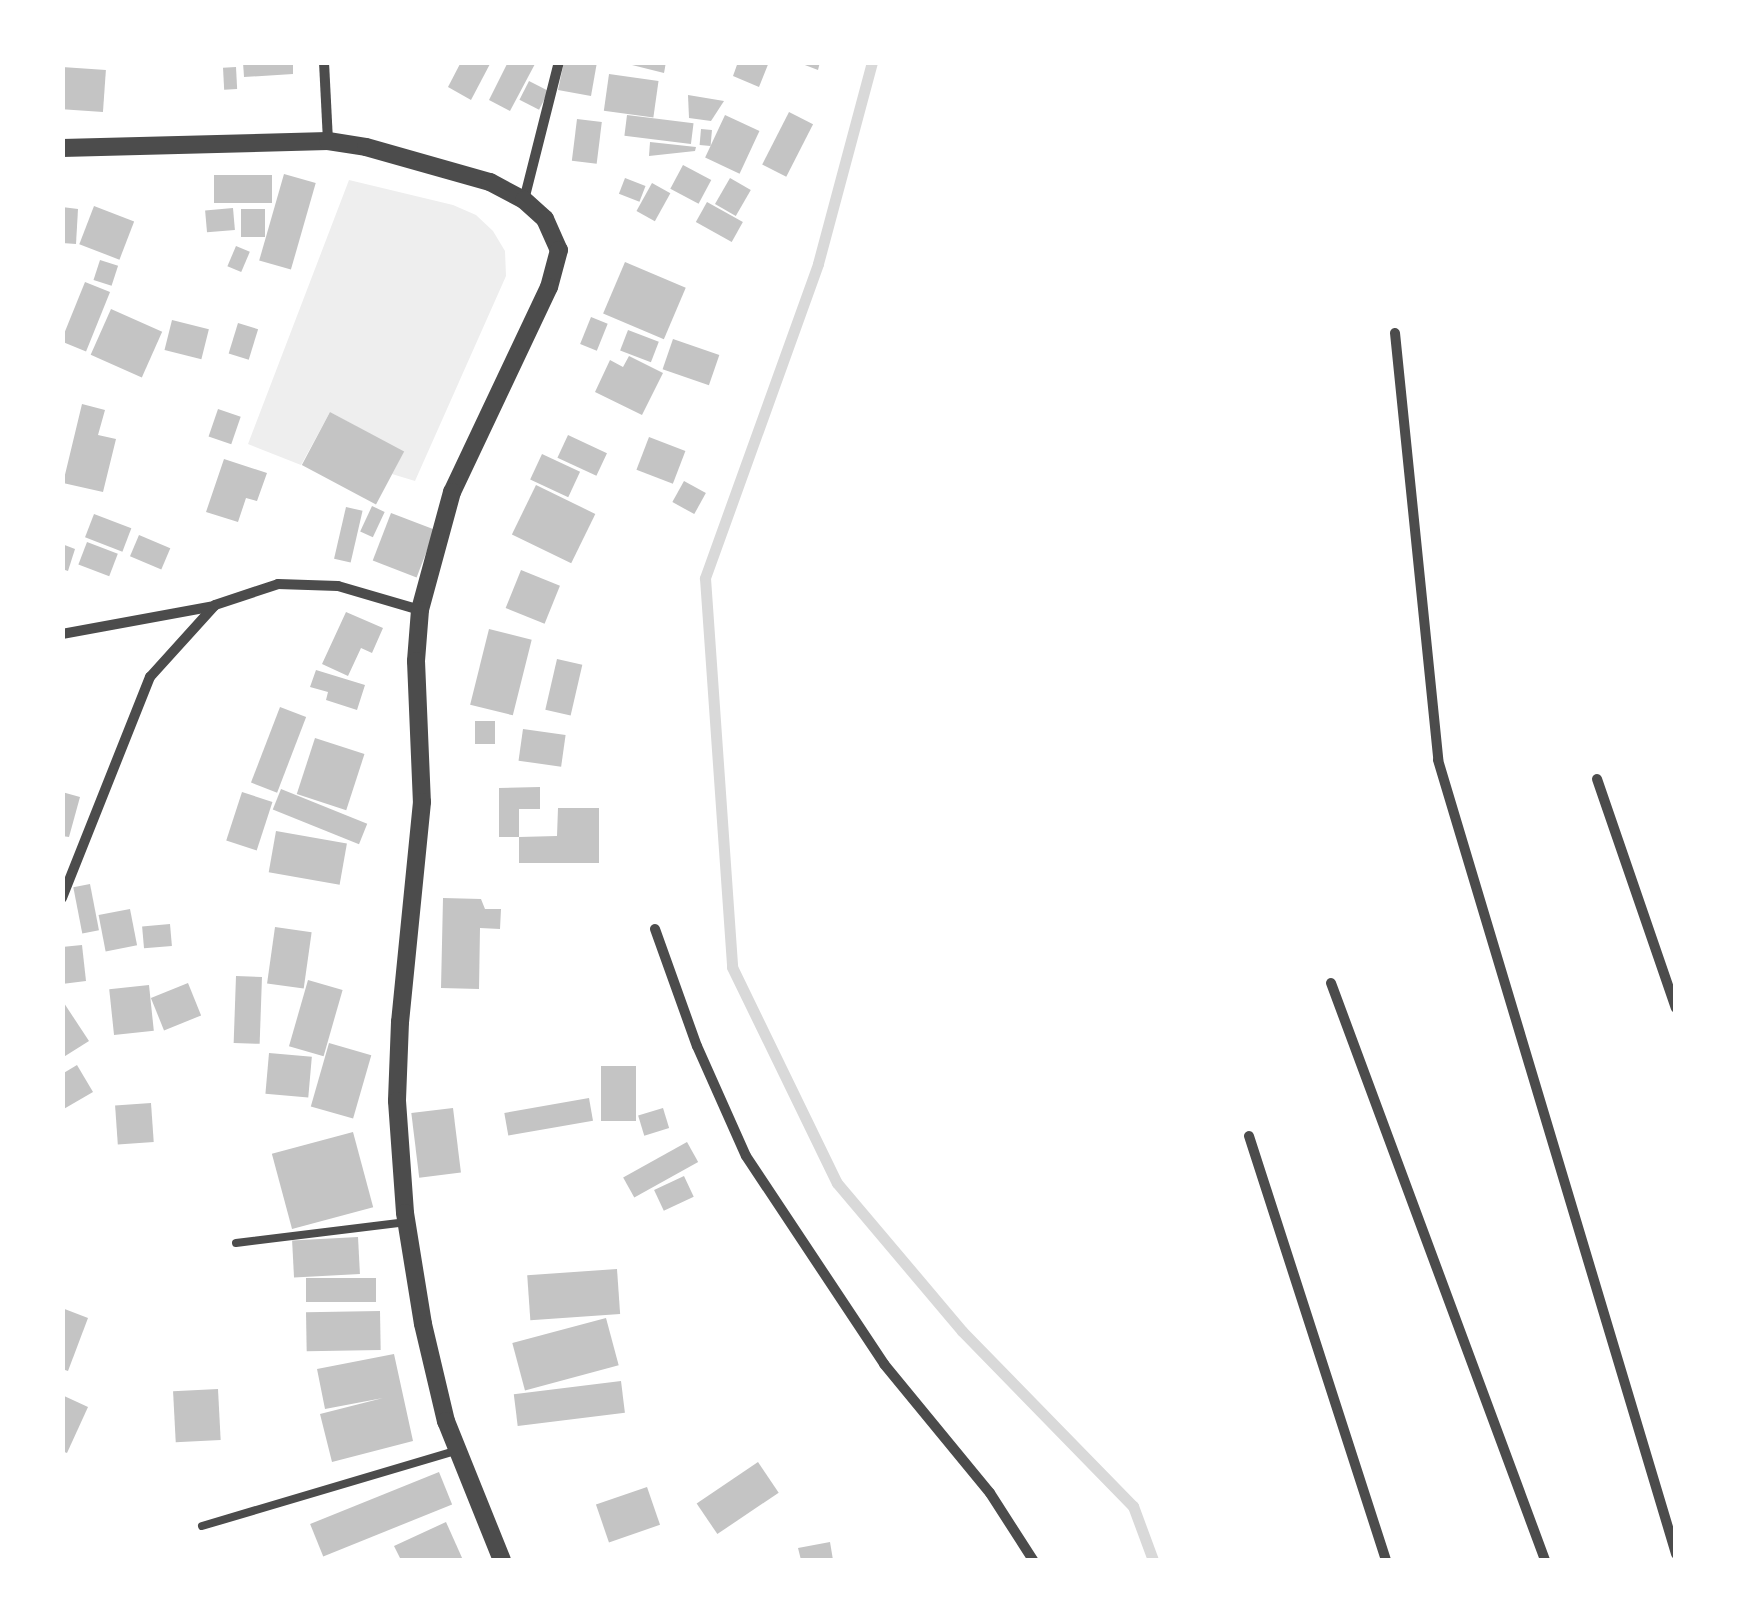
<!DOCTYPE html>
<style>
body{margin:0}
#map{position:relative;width:1738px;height:1623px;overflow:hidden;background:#fff;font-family:"Alegreya Sans",sans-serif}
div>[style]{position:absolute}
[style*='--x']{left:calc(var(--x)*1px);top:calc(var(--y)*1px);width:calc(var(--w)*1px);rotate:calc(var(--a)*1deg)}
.green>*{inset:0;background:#eee}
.stream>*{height:11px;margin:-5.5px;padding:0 5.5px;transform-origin:5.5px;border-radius:5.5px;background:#d9d9d9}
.building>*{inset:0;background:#c4c4c4;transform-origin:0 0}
.service>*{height:8px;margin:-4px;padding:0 4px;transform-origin:4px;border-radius:4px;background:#4c4c4c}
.minor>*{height:10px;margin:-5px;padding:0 5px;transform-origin:5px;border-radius:5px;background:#4c4c4c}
.tertiary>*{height:18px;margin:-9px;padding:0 9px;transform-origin:9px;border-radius:9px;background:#4c4c4c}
span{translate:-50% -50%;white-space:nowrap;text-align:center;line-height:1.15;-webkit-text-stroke:10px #fff;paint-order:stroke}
.frame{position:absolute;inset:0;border:65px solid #fff;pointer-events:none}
</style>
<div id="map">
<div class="green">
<i style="clip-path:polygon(349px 180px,453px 205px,476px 215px,493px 231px,505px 251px,506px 276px,415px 481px,392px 474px,403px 452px,330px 412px,301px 465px,248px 444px)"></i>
</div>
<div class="stream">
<i style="--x:872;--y:62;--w:209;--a:105"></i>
<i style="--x:818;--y:264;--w:334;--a:109.8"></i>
<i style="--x:705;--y:578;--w:390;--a:86"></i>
<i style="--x:732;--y:967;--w:240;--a:64.1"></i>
<i style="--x:837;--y:1183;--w:194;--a:49.8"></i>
<i style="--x:962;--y:1331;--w:245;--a:45.7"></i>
<i style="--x:1133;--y:1506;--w:58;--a:69.7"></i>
</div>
<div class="building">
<i style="clip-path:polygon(243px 62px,293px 62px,293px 74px,244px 77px)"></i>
<i style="clip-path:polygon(461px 62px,491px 62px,471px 100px,448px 87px)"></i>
<i style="clip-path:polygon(508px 62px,536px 62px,510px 111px,489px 100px)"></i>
<i style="clip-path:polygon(564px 62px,597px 62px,591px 96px,558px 90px)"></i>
<i style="clip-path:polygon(620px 62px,666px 62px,664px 73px)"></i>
<i style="clip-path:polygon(738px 62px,769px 62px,759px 87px,733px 76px)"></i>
<i style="clip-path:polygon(797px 62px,820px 62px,818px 70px)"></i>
<i style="left:62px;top:67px;width:44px;height:42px;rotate:4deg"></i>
<i style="left:236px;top:67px;width:22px;height:13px;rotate:87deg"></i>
<i style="left:609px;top:74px;width:50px;height:37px;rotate:8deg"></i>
<i style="left:529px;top:81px;width:22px;height:21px;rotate:27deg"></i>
<i style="clip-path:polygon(688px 95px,724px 101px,711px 121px,689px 118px)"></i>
<i style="left:789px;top:112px;width:27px;height:59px;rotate:27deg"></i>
<i style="left:627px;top:115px;width:67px;height:21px;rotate:7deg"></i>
<i style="left:725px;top:115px;width:38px;height:47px;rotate:25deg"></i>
<i style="left:577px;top:119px;width:25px;height:42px;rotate:7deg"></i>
<i style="left:701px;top:129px;width:11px;height:16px;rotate:5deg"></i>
<i style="clip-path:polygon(650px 142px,696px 147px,695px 151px,649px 156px)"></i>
<i style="left:683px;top:165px;width:32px;height:27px;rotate:28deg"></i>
<i style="left:284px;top:174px;width:33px;height:90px;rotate:16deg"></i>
<i style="left:214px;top:175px;width:58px;height:28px"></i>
<i style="left:625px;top:178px;width:22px;height:17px;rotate:21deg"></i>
<i style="left:730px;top:178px;width:24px;height:30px;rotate:30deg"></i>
<i style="left:652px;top:183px;width:21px;height:32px;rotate:29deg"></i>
<i style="left:707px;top:202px;width:41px;height:23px;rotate:29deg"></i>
<i style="left:94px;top:206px;width:43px;height:41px;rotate:21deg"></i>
<i style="clip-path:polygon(62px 207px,78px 209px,76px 244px,62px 243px)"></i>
<i style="left:233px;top:208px;width:22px;height:28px;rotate:85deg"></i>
<i style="left:241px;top:209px;width:24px;height:28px"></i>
<i style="left:236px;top:246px;width:15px;height:22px;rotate:23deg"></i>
<i style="left:100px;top:260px;width:19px;height:21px;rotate:18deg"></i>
<i style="left:625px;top:262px;width:66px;height:56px;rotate:23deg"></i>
<i style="left:85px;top:282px;width:27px;height:64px;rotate:22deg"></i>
<i style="left:111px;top:309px;width:56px;height:50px;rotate:24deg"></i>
<i style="left:591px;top:317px;width:18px;height:29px;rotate:22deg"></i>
<i style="left:172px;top:320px;width:38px;height:31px;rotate:14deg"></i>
<i style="left:238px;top:323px;width:21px;height:32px;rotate:17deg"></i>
<i style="left:628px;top:330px;width:33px;height:22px;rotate:21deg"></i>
<i style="left:673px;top:339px;width:49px;height:32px;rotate:19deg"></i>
<i style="clip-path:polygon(629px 356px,663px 373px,642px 415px,595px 392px,610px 360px,623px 367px)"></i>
<i style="clip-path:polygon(82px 404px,105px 410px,98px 435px,116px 439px,103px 492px,63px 483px)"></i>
<i style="left:218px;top:409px;width:24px;height:29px;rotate:19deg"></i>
<i style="left:330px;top:412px;width:84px;height:60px;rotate:28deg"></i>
<i style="left:568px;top:435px;width:43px;height:25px;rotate:25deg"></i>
<i style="left:649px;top:437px;width:39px;height:35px;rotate:21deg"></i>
<i style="left:542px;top:454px;width:42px;height:28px;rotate:25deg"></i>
<i style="clip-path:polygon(224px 459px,267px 473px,257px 501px,246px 498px,238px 522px,206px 512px)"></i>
<i style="left:684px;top:481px;width:25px;height:24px;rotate:29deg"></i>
<i style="left:536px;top:485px;width:66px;height:55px;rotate:26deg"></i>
<i style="left:372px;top:506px;width:14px;height:28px;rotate:25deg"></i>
<i style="left:346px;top:507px;width:17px;height:53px;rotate:13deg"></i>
<i style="left:391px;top:513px;width:47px;height:51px;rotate:21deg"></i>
<i style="left:94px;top:514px;width:40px;height:25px;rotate:21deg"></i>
<i style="left:139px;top:535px;width:34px;height:23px;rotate:23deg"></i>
<i style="left:87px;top:542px;width:33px;height:24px;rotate:21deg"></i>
<i style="clip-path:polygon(62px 544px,75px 549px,68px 571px,62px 569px)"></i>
<i style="left:521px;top:570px;width:42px;height:41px;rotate:22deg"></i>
<i style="clip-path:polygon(346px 612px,383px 628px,372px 653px,361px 648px,348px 676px,322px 664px)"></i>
<i style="left:489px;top:629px;width:44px;height:78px;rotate:14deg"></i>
<i style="left:557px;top:659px;width:26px;height:52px;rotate:13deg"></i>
<i style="clip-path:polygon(316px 670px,365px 685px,357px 710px,326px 700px,328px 692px,310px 687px)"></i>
<i style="left:280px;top:707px;width:28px;height:81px;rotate:21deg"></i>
<i style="left:475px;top:721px;width:20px;height:23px"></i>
<i style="left:523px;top:729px;width:43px;height:32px;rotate:8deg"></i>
<i style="left:315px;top:738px;width:52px;height:59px;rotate:18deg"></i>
<i style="clip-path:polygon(540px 787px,540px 809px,519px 809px,519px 837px,499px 837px,499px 788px)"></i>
<i style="left:281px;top:789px;width:93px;height:22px;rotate:22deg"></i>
<i style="clip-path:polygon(62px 792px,80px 797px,69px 837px,62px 836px)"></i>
<i style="left:242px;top:792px;width:32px;height:51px;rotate:18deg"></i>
<i style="clip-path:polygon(558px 808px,599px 808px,599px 863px,519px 863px,519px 837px,557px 836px)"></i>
<i style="left:276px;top:831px;width:72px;height:42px;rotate:10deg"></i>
<i style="left:90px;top:884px;width:47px;height:17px;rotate:79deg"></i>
<i style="clip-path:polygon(443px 898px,481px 899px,485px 909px,501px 909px,500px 929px,480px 928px,479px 989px,441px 988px)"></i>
<i style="left:130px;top:909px;width:37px;height:32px;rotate:79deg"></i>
<i style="left:170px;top:924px;width:22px;height:28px;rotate:85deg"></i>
<i style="left:275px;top:927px;width:37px;height:57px;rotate:8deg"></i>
<i style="clip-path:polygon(82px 945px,86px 981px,62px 984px,62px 947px)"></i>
<i style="left:236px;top:976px;width:26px;height:67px;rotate:2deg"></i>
<i style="left:308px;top:980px;width:36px;height:69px;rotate:16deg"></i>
<i style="left:188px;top:983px;width:35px;height:40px;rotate:68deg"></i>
<i style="left:149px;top:985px;width:46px;height:40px;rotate:84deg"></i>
<i style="clip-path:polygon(62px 1000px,89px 1041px,62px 1058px)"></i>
<i style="left:329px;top:1043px;width:44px;height:66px;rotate:16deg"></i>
<i style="left:269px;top:1053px;width:43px;height:41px;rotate:5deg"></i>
<i style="clip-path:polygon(77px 1065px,93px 1092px,62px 1110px,62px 1074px)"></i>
<i style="left:601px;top:1066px;width:35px;height:55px"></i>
<i style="left:589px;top:1098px;width:23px;height:86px;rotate:80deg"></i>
<i style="left:151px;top:1103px;width:39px;height:36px;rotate:86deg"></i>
<i style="left:453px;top:1108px;width:65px;height:42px;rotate:83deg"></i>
<i style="left:663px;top:1108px;width:21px;height:26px;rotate:73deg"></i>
<i style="left:353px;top:1132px;width:78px;height:84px;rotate:75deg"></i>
<i style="left:687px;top:1142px;width:23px;height:73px;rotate:61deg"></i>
<i style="left:684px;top:1176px;width:23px;height:33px;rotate:65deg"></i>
<i style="left:358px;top:1237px;width:37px;height:66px;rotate:87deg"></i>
<i style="left:617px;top:1269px;width:45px;height:90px;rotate:86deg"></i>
<i style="left:306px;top:1278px;width:70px;height:24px"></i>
<i style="clip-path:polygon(62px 1308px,88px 1318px,68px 1371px,62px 1369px)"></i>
<i style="left:380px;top:1311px;width:39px;height:74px;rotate:89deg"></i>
<i style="left:606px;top:1318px;width:49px;height:97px;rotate:75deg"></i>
<i style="clip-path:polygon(394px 1354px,413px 1441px,332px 1462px,320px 1414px,383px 1398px,325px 1409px,317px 1369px)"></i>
<i style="left:621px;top:1381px;width:32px;height:108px;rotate:83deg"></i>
<i style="left:218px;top:1389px;width:51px;height:45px;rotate:87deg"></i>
<i style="clip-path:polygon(62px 1395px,88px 1407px,67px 1453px,62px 1451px)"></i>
<i style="left:758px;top:1462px;width:37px;height:74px;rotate:56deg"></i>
<i style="left:439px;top:1472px;width:35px;height:139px;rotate:68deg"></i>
<i style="left:647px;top:1487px;width:40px;height:54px;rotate:71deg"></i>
<i style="clip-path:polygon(446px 1522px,463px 1560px,401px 1560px,394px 1546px)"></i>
<i style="clip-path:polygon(830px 1542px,833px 1560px,801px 1560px,798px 1548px)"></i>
</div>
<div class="service">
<i style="--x:236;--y:1243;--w:172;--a:-7"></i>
<i style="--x:202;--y:1526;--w:267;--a:-16.5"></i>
</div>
<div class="minor">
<i style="--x:324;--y:62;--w:79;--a:87.1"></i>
<i style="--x:524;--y:200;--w:142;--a:-75.8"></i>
<i style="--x:1395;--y:333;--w:429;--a:84.2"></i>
<i style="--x:1438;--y:760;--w:829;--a:73.31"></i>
<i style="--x:62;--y:634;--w:155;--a:-10.4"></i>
<i style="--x:1597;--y:779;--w:242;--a:71"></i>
<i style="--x:62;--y:898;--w:238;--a:-68.3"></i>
<i style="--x:150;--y:677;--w:97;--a:-47.9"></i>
<i style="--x:215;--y:605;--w:66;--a:-18.4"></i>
<i style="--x:278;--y:584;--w:60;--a:1.9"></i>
<i style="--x:338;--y:586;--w:85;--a:16.3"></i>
<i style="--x:655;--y:929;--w:124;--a:70.3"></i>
<i style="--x:697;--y:1046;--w:120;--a:66"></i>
<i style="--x:746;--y:1156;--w:250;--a:56.4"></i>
<i style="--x:884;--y:1364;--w:167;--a:50.6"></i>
<i style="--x:990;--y:1493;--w:80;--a:57.3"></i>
<i style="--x:1331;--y:983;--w:615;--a:69.65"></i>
<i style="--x:1249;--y:1136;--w:446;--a:72.1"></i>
</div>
<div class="tertiary">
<i style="--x:62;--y:148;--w:266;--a:-1.5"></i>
<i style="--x:328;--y:141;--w:38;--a:9"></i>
<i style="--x:366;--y:147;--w:129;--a:15.8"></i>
<i style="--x:490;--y:182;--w:38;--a:28"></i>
<i style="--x:524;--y:200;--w:28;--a:42"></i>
<i style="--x:545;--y:219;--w:34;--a:66"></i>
<i style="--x:559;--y:250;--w:38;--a:105"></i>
<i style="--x:549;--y:287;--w:227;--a:115.3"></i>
<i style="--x:452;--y:492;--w:122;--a:105.2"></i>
<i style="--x:420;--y:610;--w:51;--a:94.5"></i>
<i style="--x:416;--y:661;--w:141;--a:87.6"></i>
<i style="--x:422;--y:802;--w:221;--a:95.7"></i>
<i style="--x:400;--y:1022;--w:79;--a:92.2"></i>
<i style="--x:397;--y:1101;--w:112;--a:85.9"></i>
<i style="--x:405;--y:1213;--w:112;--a:80.8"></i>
<i style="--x:423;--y:1324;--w:100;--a:76.7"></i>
<i style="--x:446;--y:1421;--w:150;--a:68.1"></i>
</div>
<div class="frame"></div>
</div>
